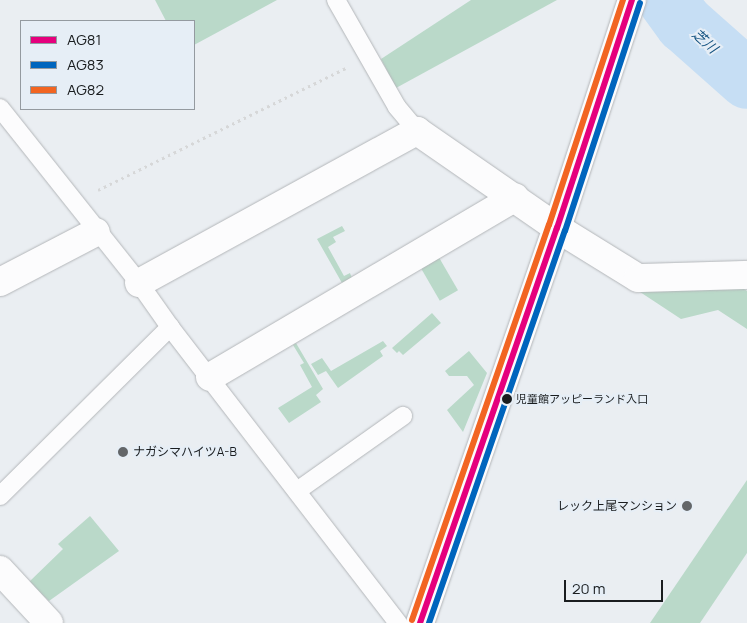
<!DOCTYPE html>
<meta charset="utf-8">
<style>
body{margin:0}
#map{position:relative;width:747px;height:623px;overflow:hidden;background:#eaeef2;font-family:Manrope,"Noto Sans JP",sans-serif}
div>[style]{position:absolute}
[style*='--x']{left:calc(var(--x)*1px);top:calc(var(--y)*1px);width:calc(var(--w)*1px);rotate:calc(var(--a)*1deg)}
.green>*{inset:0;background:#bad9c9;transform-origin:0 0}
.river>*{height:59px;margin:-29.5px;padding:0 29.5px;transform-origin:29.5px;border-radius:29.5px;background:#c6def4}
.path>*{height:3px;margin-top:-1.5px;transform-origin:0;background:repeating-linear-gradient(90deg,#d6d7d8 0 2.5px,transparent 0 6.5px)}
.roads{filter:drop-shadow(0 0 1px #b3b6b9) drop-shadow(0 0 1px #b3b6b9)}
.service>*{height:18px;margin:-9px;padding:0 9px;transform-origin:9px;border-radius:9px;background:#fcfcfd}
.minor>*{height:28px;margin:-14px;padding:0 14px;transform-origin:14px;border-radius:14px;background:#fcfcfd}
.tertiary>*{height:28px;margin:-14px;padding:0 14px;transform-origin:14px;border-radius:14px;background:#fcfcfd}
.bus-1>*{height:6px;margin:-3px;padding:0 3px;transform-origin:3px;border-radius:3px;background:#e5007d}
.bus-2>*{height:6px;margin:-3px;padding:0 3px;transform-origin:3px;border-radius:3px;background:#0065bd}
.bus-3>*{height:6px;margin:-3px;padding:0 3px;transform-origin:3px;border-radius:3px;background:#f26522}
.dots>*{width:14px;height:14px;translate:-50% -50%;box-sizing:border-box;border:2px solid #e6eef6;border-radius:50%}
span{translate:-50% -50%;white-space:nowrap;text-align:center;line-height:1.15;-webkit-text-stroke:4px #e6eef6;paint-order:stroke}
.bus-label{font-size:11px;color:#1a1d1f}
.left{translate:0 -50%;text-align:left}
.poi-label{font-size:12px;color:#1a1d1f}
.right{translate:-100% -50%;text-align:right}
.water-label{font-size:14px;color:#135280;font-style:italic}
.legend{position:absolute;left:20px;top:20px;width:175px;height:90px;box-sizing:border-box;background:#e6eef6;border:1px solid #949aa0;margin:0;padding:6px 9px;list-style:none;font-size:15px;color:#1a1d1f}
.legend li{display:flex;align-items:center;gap:10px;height:25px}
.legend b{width:25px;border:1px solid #949aa0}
.scale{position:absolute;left:564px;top:580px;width:99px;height:22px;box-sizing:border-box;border:2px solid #1a1d1f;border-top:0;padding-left:6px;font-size:15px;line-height:18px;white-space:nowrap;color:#1a1d1f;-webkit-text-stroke:4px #e6eef6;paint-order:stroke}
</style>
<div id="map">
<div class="green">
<i style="clip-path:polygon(155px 0,277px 0,194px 45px,194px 21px,166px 21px)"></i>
<i style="clip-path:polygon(471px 0,557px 0,396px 88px,381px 59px)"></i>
<i style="clip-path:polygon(342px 226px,345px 231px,333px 237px,336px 242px,328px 247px,344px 276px,350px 273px,352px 278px,342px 283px,317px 239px)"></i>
<i style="left:437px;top:254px;width:42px;height:21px;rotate:60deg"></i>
<i style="clip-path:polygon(738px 285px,747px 291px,747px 329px,718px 310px,681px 319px,637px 290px)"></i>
<i style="clip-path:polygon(432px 313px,441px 323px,403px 355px,399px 351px,397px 353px,392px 348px)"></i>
<i style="clip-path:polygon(383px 341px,387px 346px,380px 351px,383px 356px,338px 388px,326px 371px,318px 375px,311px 364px,322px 358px,331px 371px)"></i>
<i style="clip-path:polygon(296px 343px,323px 389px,316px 395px,321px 402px,289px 423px,278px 408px,312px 387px,300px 365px,304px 363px,293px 345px)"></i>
<i style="clip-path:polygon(469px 351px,487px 373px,463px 432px,447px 410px,474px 385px,467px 376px,449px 376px,445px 371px)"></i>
<i style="clip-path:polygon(747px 480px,747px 553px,700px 623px,650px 623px)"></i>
<i style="clip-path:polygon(90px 516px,119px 551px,49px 601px,29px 582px,63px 549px,58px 544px)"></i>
</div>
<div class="river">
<i style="--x:667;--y:0;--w:29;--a:54"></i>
<i style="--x:684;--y:23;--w:84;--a:41.6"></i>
</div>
<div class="path">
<i style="--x:98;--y:190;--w:276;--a:-26.2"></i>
</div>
<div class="roads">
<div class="service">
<i style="--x:336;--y:0;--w:123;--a:60.3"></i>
<i style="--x:397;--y:107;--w:31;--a:50"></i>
<i style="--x:0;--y:108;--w:223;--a:51.5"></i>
<i style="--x:139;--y:283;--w:54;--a:54.8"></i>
<i style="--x:170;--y:327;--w:374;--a:52.4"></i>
<i style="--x:297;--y:491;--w:130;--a:-35.3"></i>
<i style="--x:0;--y:496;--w:240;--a:-44.8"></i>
</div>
<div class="minor">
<i style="--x:0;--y:282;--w:108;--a:-27.5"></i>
<i style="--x:139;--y:283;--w:317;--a:-28.7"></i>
<i style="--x:417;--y:131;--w:170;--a:34.7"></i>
<i style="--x:557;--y:228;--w:95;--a:31.7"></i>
<i style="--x:638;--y:278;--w:109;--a:-1.6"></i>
<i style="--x:210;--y:377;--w:354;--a:-30.5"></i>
<i style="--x:0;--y:570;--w:72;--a:47.2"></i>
</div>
<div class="tertiary">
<i style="--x:420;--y:623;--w:418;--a:-70.9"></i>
<i style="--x:557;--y:228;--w:240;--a:-71.8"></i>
</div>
</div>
<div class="bus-1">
<i style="--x:420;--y:623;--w:418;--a:-70.9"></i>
<i style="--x:557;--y:228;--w:240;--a:-71.8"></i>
</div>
<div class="bus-2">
<i style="--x:429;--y:623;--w:415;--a:-70.9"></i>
<i style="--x:565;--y:231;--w:240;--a:-71.8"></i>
</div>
<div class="bus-3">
<i style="--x:412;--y:620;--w:418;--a:-70.9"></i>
<i style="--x:549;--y:225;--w:237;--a:-71.8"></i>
</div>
<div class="dots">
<i style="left:507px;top:399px;background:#1a1d1f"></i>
<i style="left:123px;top:452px;background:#636669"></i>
<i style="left:687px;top:506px;background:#636669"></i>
</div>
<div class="bus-label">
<span class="left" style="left:516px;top:399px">児童館アッピーランド入口</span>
</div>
<div class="poi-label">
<span class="left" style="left:133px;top:452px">ナガシマハイツA-B</span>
<span class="right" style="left:677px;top:506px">レック上尾マンション</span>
</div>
<div class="water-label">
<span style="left:705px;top:41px;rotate:42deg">芝川</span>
</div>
<ul class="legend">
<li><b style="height:6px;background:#e5007d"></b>AG81</li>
<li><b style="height:6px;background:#0065bd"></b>AG83</li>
<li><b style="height:6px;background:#f26522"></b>AG82</li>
</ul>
<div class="scale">20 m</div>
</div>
